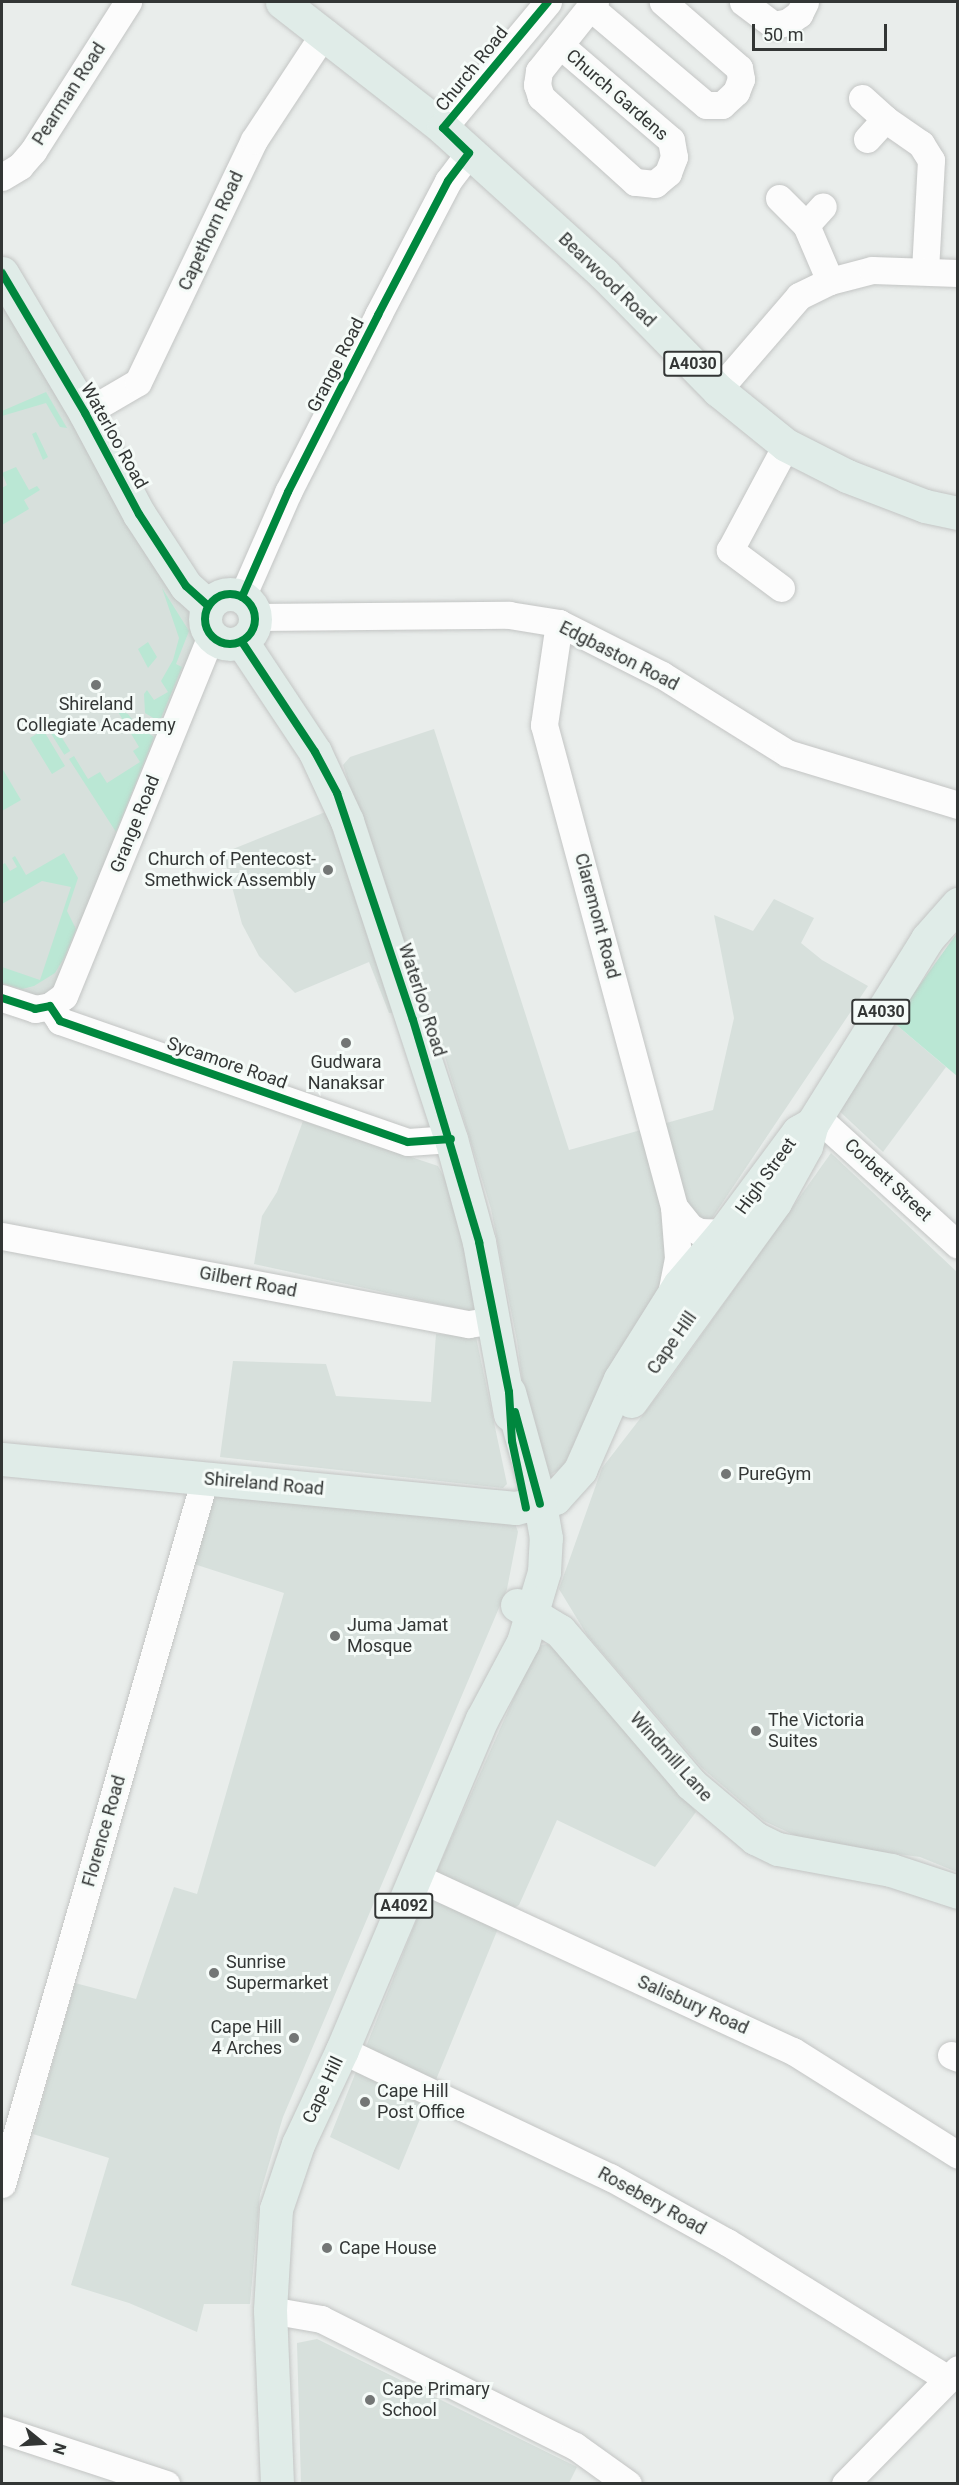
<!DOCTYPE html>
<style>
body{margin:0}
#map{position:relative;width:959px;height:2485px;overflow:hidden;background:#e9edeb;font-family:Roboto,sans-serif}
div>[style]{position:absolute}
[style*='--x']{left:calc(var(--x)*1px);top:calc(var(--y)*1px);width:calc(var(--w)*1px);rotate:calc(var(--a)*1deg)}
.built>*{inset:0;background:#d7e0dc}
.green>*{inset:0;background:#bae7d4;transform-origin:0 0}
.roads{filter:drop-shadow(0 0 2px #c3c5c4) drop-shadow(0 0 2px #c3c5c4)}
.minor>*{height:27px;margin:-13.5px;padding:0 13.5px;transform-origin:13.5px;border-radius:13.5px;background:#fcfcfc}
.major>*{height:33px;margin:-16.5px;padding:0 16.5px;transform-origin:16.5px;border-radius:16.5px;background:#e0ece8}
.major>.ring{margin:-16.5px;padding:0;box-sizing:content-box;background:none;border:33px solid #e0ece8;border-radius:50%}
.cycleway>*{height:8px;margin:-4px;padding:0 4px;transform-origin:4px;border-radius:4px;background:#00873e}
.cycleway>.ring{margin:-4px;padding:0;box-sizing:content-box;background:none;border:8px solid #00873e;border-radius:50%}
.dots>*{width:16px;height:16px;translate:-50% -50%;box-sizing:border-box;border:3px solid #f5fbf8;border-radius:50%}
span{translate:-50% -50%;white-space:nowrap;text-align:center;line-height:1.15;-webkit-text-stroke:6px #f5fbf8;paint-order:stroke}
.shield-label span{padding:2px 4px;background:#f5fbf8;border:2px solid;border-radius:4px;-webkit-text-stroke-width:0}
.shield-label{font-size:16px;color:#333635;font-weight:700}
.street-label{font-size:18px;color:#333635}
.poi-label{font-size:18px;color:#333635}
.right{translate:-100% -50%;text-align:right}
.left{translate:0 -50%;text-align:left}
.frame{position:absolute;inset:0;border:3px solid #333635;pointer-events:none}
.north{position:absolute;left:12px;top:2413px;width:60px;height:60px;-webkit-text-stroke:4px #f5fbf8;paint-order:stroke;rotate:108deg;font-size:16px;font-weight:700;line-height:24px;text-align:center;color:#333635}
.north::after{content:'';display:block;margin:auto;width:21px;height:27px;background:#333635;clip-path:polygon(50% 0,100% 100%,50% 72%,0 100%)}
.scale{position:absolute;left:752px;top:24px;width:135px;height:27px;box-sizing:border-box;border:3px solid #333635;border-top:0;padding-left:8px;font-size:18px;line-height:21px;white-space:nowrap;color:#333635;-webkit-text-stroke:4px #f5fbf8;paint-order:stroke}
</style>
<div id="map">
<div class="built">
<i style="clip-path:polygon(2px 284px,207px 627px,64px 996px,2px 998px)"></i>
<i style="clip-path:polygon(434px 729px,569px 1150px,713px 1110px,734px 1018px,714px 915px,753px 931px,774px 899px,814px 918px,801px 943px,822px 960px,868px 986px,647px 1315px,562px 1468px,548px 1476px,533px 1461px,517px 1341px,491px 1209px,431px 1011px,389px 1013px,369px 962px,295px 993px,259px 956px,242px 924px,223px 853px,328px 811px,356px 805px,343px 765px,350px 757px)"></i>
<i style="clip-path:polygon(893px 1022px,946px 1067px,883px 1152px,835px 1107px)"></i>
<i style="clip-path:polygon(303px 1121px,438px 1166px,450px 1188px,479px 1313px,254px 1264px,262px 1216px,277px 1192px)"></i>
<i style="clip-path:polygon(831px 1153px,957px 1272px,957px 1872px,920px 1857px,809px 1842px,764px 1821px,702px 1768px,587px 1635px,559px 1589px,602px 1468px,666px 1385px)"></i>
<i style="clip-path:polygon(436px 1334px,476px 1337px,507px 1484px,503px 1488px,220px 1457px,233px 1361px,326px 1364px,336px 1396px,431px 1402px)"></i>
<i style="clip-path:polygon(213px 1495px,514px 1520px,518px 1532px,507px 1589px,283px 2117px,260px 2194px,250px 2304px,204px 2304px,197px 2332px,129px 2303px,71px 2285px,109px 2158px,33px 2134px,75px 1983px,136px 1999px,174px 1887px,197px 1894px,284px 1593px,194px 1564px)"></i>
<i style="clip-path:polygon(547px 1644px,562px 1654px,619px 1716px,696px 1812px,655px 1867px,557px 1820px,519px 1905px,504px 1914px,399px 2170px,330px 2137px,430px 1886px,537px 1646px)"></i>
<i style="clip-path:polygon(317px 2339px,577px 2467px,569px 2483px,301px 2483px,297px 2343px)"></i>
</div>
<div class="green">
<i style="clip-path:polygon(46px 392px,67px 428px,60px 427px,46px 403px,2px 416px,2px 411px)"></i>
<i style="clip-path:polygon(36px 432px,48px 457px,43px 460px,32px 434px)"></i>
<i style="clip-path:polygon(16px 467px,29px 490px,37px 486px,40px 490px,24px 500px,29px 509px,2px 525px,2px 488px,7px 485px,2px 473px)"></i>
<i style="clip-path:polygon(162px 588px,189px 631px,176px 664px,182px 667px,161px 718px,155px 719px,145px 713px,144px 694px,147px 690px,154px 700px,168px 692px,161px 681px,173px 660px,179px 638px)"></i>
<i style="clip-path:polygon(148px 642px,157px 657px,148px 668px,138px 649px)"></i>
<i style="clip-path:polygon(117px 710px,128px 714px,138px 727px,154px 737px,116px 832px,69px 759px,74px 756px,88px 779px,100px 772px,107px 783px,140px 762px,133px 751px,139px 747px)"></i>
<i style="left:49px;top:717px;width:40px;height:7px;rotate:58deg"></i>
<i style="clip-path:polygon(39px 723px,65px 766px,52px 774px,30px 738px,38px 733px,34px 726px)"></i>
<i style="clip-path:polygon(2px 768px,21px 800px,2px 811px)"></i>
<i style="clip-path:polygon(64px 853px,78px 878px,67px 911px,76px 929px,64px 958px,55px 973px,34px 986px,22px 989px,2px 983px,2px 967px,40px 980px,71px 887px,42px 881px,2px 904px,2px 865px,5px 863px,10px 871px,17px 867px,12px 858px,15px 856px,26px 875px)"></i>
<i style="clip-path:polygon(957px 933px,957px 1076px,893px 1022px)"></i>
</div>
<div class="roads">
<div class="minor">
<i style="--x:595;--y:2;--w:7;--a:135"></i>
<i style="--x:590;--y:7;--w:152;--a:40.2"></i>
<i style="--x:706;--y:105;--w:16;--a:0"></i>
<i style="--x:722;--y:105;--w:19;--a:-43"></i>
<i style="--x:736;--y:92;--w:14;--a:-69"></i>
<i style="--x:741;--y:79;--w:11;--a:-100"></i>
<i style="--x:739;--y:68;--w:101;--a:-139"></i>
<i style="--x:743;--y:2;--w:39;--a:37"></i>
<i style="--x:774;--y:25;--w:14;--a:-12"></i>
<i style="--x:788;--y:22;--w:14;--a:-36"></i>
<i style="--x:799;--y:14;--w:13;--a:-63"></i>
<i style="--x:560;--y:45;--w:146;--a:40.6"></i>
<i style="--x:671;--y:140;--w:17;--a:80"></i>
<i style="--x:674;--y:157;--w:17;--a:111"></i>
<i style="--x:668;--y:173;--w:17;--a:140"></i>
<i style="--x:655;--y:184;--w:20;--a:-174"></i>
<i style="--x:635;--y:182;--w:127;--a:-137.9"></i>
<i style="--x:541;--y:97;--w:13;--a:-108"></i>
<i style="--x:537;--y:85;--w:14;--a:-82"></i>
<i style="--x:539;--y:71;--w:82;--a:-51.4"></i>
<i style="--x:862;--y:98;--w:31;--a:42"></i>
<i style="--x:443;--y:128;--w:164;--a:-50.2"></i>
<i style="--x:867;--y:139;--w:27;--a:-48"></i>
<i style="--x:885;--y:119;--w:44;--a:34.8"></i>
<i style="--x:921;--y:144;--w:19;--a:58"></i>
<i style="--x:931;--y:160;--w:111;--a:93.1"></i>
<i style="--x:2;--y:177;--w:21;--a:-31"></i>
<i style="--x:20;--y:166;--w:20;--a:-49"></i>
<i style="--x:33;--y:151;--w:177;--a:-57.5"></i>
<i style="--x:779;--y:198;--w:38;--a:45"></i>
<i style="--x:806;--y:225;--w:61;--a:66.8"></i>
<i style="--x:806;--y:225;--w:25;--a:-48"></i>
<i style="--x:718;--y:390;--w:124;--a:-49.2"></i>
<i style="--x:799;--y:296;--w:34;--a:-26"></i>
<i style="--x:830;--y:281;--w:43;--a:-14.7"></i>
<i style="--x:872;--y:270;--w:86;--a:2"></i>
<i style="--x:85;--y:413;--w:61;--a:-30.3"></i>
<i style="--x:138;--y:382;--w:268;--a:-64.4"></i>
<i style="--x:254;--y:140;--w:129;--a:-56.7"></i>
<i style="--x:781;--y:588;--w:64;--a:-143.3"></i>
<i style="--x:730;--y:550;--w:119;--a:-61.9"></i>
<i style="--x:242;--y:597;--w:115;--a:-66.3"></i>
<i style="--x:288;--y:492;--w:199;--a:-63"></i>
<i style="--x:378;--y:315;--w:151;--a:-62.4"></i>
<i style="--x:448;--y:181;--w:35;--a:-53"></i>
<i style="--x:256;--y:617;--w:253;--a:-0.5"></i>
<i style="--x:509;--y:615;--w:51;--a:9.1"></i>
<i style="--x:559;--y:623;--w:115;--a:26.8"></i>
<i style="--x:662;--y:675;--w:147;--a:32"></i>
<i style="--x:787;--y:753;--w:179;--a:16.9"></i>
<i style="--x:559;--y:623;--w:103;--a:98.4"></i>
<i style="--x:544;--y:725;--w:499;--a:74.9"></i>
<i style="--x:674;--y:1207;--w:51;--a:85.5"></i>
<i style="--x:678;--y:1258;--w:42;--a:101"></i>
<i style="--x:2;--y:998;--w:35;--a:18"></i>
<i style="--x:35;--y:1009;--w:15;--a:-11"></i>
<i style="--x:50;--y:1006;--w:17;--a:-36"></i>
<i style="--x:64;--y:996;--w:390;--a:-67.8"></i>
<i style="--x:50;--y:1006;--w:18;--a:56"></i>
<i style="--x:60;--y:1021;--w:368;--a:19.2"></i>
<i style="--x:408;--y:1142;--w:43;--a:-4"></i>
<i style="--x:817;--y:1117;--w:190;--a:42.2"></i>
<i style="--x:674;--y:1207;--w:26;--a:51"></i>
<i style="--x:690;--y:1227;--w:11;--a:27"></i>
<i style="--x:700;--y:1232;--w:23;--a:2"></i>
<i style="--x:2;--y:1236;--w:475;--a:10.7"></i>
<i style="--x:469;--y:1324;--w:26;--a:-9"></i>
<i style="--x:416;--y:1877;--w:415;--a:24.8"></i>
<i style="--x:793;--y:2051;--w:195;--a:32.2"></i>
<i style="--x:342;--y:2050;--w:297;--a:25.4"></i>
<i style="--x:610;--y:2177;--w:134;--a:29.1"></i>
<i style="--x:727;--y:2242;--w:260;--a:31.8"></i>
<i style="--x:951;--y:2055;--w:8;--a:23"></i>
<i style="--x:2;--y:2184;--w:735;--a:-73.96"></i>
<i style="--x:270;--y:2310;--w:52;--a:10"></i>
<i style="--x:321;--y:2319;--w:284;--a:26.6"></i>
<i style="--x:575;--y:2446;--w:65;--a:35.6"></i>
<i style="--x:2;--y:2430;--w:173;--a:18.2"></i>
<i style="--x:845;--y:2484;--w:161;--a:-45.5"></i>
</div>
<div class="major">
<i style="--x:282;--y:2;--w:204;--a:38"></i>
<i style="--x:443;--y:128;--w:217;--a:42.2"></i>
<i style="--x:604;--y:274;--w:163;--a:45.5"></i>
<i style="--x:718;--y:390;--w:87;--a:39"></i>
<i style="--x:786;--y:445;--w:68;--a:26.9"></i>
<i style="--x:847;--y:476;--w:84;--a:21"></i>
<i style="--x:925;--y:506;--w:34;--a:12"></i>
<i style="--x:2;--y:273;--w:163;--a:59.3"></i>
<i style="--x:85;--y:413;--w:115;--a:61.9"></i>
<i style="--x:139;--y:514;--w:86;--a:56.9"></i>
<i style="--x:186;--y:586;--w:30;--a:42"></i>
<i class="ring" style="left:205px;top:594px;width:17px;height:17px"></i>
<i style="--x:242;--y:642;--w:132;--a:56.4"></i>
<i style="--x:315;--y:752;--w:76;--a:65.1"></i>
<i style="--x:347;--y:821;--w:335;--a:71.9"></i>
<i style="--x:451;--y:1139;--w:107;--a:74.8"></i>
<i style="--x:479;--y:1242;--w:175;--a:79.8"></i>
<i style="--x:631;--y:1401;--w:246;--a:-54.1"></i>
<i style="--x:775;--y:1202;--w:64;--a:-61"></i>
<i style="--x:806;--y:1146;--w:23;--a:-75"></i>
<i style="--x:812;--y:1124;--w:218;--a:-58.1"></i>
<i style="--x:927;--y:939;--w:47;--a:-48.5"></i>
<i style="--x:2;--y:1459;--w:516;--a:5.45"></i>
<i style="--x:516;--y:1508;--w:40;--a:-14.4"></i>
<i style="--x:555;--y:1498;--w:38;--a:-48"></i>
<i style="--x:580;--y:1470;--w:99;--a:-66.3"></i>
<i style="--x:620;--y:1379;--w:111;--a:-57.9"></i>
<i style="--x:679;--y:1285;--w:68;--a:-49.8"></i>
<i style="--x:723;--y:1233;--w:126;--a:-53.4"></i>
<i style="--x:798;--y:1132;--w:16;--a:-30"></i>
<i style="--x:517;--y:1605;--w:50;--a:31.2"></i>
<i style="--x:560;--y:1631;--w:201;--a:49.4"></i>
<i style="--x:691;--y:1784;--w:84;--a:40.2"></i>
<i style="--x:755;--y:1838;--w:25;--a:26"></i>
<i style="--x:778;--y:1849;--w:115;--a:10.5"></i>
<i style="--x:891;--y:1870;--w:71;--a:18.2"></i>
<i style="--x:277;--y:2484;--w:174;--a:-92.3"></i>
<i style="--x:270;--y:2310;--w:101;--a:-86.6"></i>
<i style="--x:276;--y:2209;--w:69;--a:-71.3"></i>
<i style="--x:298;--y:2144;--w:104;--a:-64.9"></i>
<i style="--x:342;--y:2050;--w:359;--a:-67.1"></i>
<i style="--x:482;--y:1719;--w:87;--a:-62"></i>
<i style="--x:523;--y:1642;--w:73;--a:-73.3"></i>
<i style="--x:544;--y:1572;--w:34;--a:-87"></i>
<i style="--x:546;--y:1538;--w:35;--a:-100"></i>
<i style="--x:540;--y:1504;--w:116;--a:-105.5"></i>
</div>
</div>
<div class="cycleway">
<i style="--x:2;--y:273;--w:163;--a:59.3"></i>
<i style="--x:85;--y:413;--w:115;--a:61.9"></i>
<i style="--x:139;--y:514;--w:86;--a:56.9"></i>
<i style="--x:186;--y:586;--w:30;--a:42"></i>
<i class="ring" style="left:205px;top:594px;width:42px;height:42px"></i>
<i style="--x:242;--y:597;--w:115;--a:-66.3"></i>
<i style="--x:288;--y:492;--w:199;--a:-63"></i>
<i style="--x:378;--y:315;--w:151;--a:-62.4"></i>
<i style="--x:448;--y:181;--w:35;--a:-53"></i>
<i style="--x:469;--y:153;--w:36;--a:-136"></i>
<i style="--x:443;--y:128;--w:164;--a:-50.2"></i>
<i style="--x:242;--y:642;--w:132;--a:56.4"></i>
<i style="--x:315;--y:752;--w:47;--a:61.8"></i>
<i style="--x:337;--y:793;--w:239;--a:71.5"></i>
<i style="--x:413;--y:1020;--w:232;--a:73.4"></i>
<i style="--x:479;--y:1242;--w:153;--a:78.7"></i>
<i style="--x:509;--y:1392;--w:49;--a:86.5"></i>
<i style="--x:512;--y:1441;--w:68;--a:78.2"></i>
<i style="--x:2;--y:998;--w:35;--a:18"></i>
<i style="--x:35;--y:1009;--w:15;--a:-11"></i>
<i style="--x:50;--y:1006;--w:18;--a:56"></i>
<i style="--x:60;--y:1021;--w:368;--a:19.2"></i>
<i style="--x:408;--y:1142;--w:43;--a:-4"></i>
<i style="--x:515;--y:1412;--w:95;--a:74.8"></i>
</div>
<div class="dots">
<i style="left:96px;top:685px;background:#737675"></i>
<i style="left:328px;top:870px;background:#737675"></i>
<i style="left:346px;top:1043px;background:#737675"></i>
<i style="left:726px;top:1474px;background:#737675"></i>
<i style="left:335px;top:1636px;background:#737675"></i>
<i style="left:756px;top:1731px;background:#737675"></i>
<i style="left:214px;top:1973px;background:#737675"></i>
<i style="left:294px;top:2038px;background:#737675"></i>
<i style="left:365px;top:2102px;background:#737675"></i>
<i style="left:327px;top:2248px;background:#737675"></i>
<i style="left:370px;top:2400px;background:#737675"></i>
</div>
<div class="shield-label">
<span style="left:693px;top:364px">A4030</span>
<span style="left:881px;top:1012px">A4030</span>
<span style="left:404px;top:1906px">A4092</span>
</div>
<div class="street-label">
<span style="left:472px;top:69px;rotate:-51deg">Church Road</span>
<span style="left:69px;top:94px;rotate:-57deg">Pearman Road</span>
<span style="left:617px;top:95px;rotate:41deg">Church Gardens</span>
<span style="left:211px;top:231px;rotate:-65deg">Capethorn Road</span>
<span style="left:607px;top:280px;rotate:44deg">Bearwood Road</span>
<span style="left:336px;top:365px;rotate:-63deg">Grange Road</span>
<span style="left:114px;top:436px;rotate:61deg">Waterloo Road</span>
<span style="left:619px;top:656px;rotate:27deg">Edgbaston Road</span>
<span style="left:135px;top:824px;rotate:-68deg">Grange Road</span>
<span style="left:597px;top:916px;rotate:75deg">Claremont Road</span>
<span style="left:422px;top:1000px;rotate:72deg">Waterloo Road</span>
<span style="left:227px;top:1063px;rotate:19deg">Sycamore Road</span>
<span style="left:766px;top:1176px;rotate:-54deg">High Street</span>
<span style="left:888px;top:1180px;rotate:43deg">Corbett Street</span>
<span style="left:248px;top:1282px;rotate:11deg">Gilbert Road</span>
<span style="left:672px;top:1343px;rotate:-55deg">Cape Hill</span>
<span style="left:264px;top:1484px;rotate:5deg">Shireland Road</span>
<span style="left:671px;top:1757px;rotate:48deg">Windmill Lane</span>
<span style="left:104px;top:1831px;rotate:-74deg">Florence Road</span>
<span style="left:693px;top:2005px;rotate:24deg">Salisbury Road</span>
<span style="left:323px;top:2090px;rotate:-65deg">Cape Hill</span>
<span style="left:652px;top:2201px;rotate:29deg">Rosebery Road</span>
</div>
<div class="poi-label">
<span style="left:96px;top:715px">Shireland<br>Collegiate Academy</span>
<span class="right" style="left:316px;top:870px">Church of Pentecost-<br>Smethwick Assembly</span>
<span style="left:346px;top:1073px">Gudwara<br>Nanaksar</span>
<span class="left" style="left:738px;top:1474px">PureGym</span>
<span class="left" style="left:347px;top:1636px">Juma Jamat<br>Mosque</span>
<span class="left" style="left:768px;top:1731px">The Victoria<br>Suites</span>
<span class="left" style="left:226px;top:1973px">Sunrise<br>Supermarket</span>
<span class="right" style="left:282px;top:2038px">Cape Hill<br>4 Arches</span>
<span class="left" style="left:377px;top:2102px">Cape Hill<br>Post Office</span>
<span class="left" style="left:339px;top:2248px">Cape House</span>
<span class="left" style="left:382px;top:2400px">Cape Primary<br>School</span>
</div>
<div class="frame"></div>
<div class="north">N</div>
<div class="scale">50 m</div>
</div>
